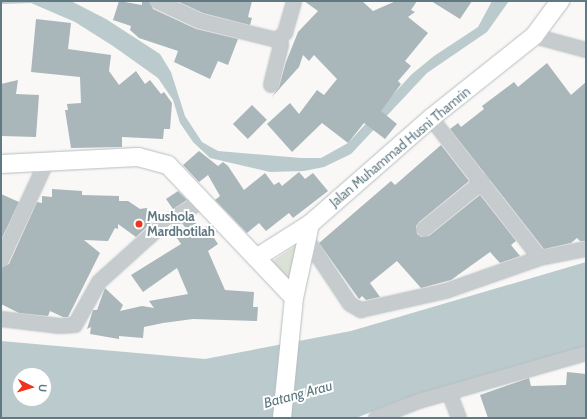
<!DOCTYPE html>
<style>
body{margin:0}
#map{position:relative;width:587px;height:419px;overflow:hidden;background:#f9f8f6;font-family:Cabin,sans-serif}
div>[style]{position:absolute}
[style*='--x']{left:calc(var(--x)*1px);top:calc(var(--y)*1px);width:calc(var(--w)*1px);rotate:calc(var(--a)*1deg)}
.green>*{inset:0;background:#dbe1d6}
.water>*{inset:0;background:#bbcbcd}
.building>*{inset:0;background:#a9b6ba;transform-origin:0 0}
.roads{filter:drop-shadow(0 0 1px #b6bdc0) drop-shadow(0 0 1px #b6bdc0)}
.minor>*{height:14px;margin:-7px;padding:0 7px;transform-origin:7px;border-radius:7px;background:#c6cbce}
.major>*{height:18px;margin:-9px;padding:0 9px;transform-origin:9px;border-radius:9px;background:#fff}
.dots>*{width:11px;height:11px;translate:-50% -50%;box-sizing:border-box;border:2px solid #fff;border-radius:50%}
span{translate:-50% -50%;white-space:nowrap;text-align:center;line-height:1.15;-webkit-text-stroke:4px #fff;paint-order:stroke}
.street-label{font-size:13px;color:#617983}
.poi-label{font-size:13px;color:#617983;font-weight:700}
.left{translate:0 -50%;text-align:left}
.water-label{font-size:14px;color:#5c787d;font-style:italic}
.frame{position:absolute;inset:0;border:2px solid #617983;pointer-events:none}
.north{position:absolute;left:12px;top:367px;width:40px;height:40px;box-sizing:border-box;background:#fff;border:1px solid #c0c9cd;border-radius:50%;rotate:95deg;font-size:11px;font-weight:700;line-height:16px;text-align:center;color:#617983}
.north::after{content:'';display:block;margin:auto;width:14px;height:18px;background:#f0321e;clip-path:polygon(50% 0,100% 100%,50% 72%,0 100%)}
</style>
<div id="map">
<div class="green">
<i style="clip-path:polygon(301px 242px,292px 282px,271px 262px)"></i>
</div>
<div class="water">
<i style="clip-path:polygon(1px 1px,71px 1px,106px 19px,160px 54px,171px 72px,185px 116px,202px 142px,218px 151px,301px 158px,321px 158px,348px 143px,412px 74px,434px 56px,478px 27px,492px 1px,509px 1px,487px 32px,427px 73px,351px 154px,324px 167px,304px 171px,270px 172px,210px 158px,193px 142px,180px 123px,173px 100px,158px 78px,113px 46px,75px 22px,31px 3px,1px 4px)"></i>
<i style="clip-path:polygon(evenodd,586px 262px,586px 346px,404px 399px,356px 418px,1px 418px,1px 341px,205px 359px,351px 331px,586px 262px,20px 375px,44px 375px,44px 399px,20px 399px,20px 375px)"></i>
</div>
<div class="building">
<i style="clip-path:polygon(119px 1px,142px 5px,142px 1px,149px 1px,153px 9px,196px 29px,238px 39px,228px 65px,218px 61px,210px 79px,174px 62px,178px 51px,139px 38px,130px 30px,131px 26px,113px 20px)"></i>
<i style="clip-path:polygon(177px 1px,252px 1px,248px 17px,252px 18px,250px 25px,203px 13px)"></i>
<i style="clip-path:polygon(304px 1px,362px 1px,373px 11px,396px 1px,417px 1px,411px 10px,415px 12px,408px 17px,428px 33px,405px 61px,411px 66px,398px 81px,401px 84px,381px 111px,397px 124px,385px 139px,364px 123px,348px 143px,322px 123px,292px 152px,267px 124px,290px 103px,299px 114px,317px 90px,324px 95px,337px 79px,314px 55px,309px 61px,303px 55px,299px 67px,271px 98px,279px 87px,286px 62px,298px 32px,318px 11px)"></i>
<i style="clip-path:polygon(431px 1px,472px 1px,460px 19px)"></i>
<i style="clip-path:polygon(36px 19px,71px 23px,68px 49px,111px 55px,109px 71px,119px 85px,136px 71px,145px 84px,150px 80px,161px 94px,164px 92px,172px 103px,170px 129px,164px 129px,163px 139px,122px 137px,122px 147px,71px 148px,65px 110px,68px 110px,67px 104px,81px 103px,80px 77px,31px 72px)"></i>
<i style="clip-path:polygon(547px 63px,571px 95px,586px 82px,586px 241px,580px 241px,577px 238px,571px 243px,544px 249px,450px 129px,458px 123px,461px 127px,484px 109px,482px 106px,514px 82px,518px 87px)"></i>
<i style="clip-path:polygon(18px 80px,16px 94px,39px 95px,36px 137px,2px 136px,1px 84px)"></i>
<i style="left:252px;top:105px;width:21px;height:27px;rotate:45deg"></i>
<i style="clip-path:polygon(441px 145px,469px 181px,419px 222px,416px 226px,417px 234px,421px 237px,429px 236px,480px 195px,516px 241px,511px 245px,520px 256px,500px 263px,490px 252px,451px 280px,421px 288px,397px 261px,370px 283px,380px 297px,366px 300px,362px 296px,359px 299px,319px 243px,391px 181px,395px 185px)"></i>
<i style="clip-path:polygon(199px 151px,218px 166px,223px 162px,228px 166px,244px 190px,265px 173px,274px 185px,279px 182px,282px 186px,299px 172px,305px 179px,313px 173px,328px 191px,293px 218px,289px 213px,266px 231px,259px 223px,247px 233px,215px 200px,220px 196px,208px 175px,199px 182px,183px 165px)"></i>
<i style="clip-path:polygon(52px 189px,82px 191px,82px 195px,119px 196px,119px 201px,128px 201px,140px 209px,146px 208px,159px 215px,136px 237px,118px 224px,118px 229px,115px 228px,108px 241px,84px 240px,100px 253px,68px 317px,63px 317px,50px 311px,48px 316px,19px 313px,1px 304px,1px 268px,9px 264px,37px 202px,42px 203px,42px 196px,52px 197px)"></i>
<i style="clip-path:polygon(178px 191px,187px 200px,173px 209px,166px 199px)"></i>
<i style="clip-path:polygon(1px 194px,19px 202px,1px 240px)"></i>
<i style="clip-path:polygon(192px 217px,200px 230px,210px 224px,217px 232px,212px 235px,218px 244px,208px 251px,225px 290px,254px 292px,253px 307px,258px 307px,257px 321px,193px 319px,163px 323px,144px 327px,143px 338px,119px 336px,119px 339px,90px 334px,91px 327px,87px 329px,93px 310px,97px 310px,105px 288px,123px 305px,120px 311px,142px 306px,154px 308px,149px 301px,188px 294px,177px 268px,143px 292px,131px 275px,181px 244px,173px 232px,181px 227px,187px 230px,182px 223px)"></i>
<i style="clip-path:polygon(567px 372px,586px 374px,586px 418px,488px 418px,480px 395px,529px 378px,531px 386px,566px 385px)"></i>
</div>
<div class="roads">
<div class="minor">
<i style="--x:157;--y:1;--w:47;--a:24.9"></i>
<i style="--x:200;--y:21;--w:79;--a:13.9"></i>
<i style="--x:277;--y:40;--w:11;--a:-41"></i>
<i style="--x:285;--y:33;--w:33;--a:-74"></i>
<i style="--x:534;--y:36;--w:54;--a:15.1"></i>
<i style="--x:271;--y:85;--w:41;--a:-76"></i>
<i style="--x:281;--y:45;--w:6;--a:-99"></i>
<i style="--x:431;--y:118;--w:177;--a:52.1"></i>
<i style="--x:424;--y:229;--w:75;--a:-39"></i>
<i style="--x:306;--y:238;--w:79;--a:56.3"></i>
<i style="--x:350;--y:304;--w:13;--a:29"></i>
<i style="--x:361;--y:310;--w:87;--a:-12.6"></i>
<i style="--x:446;--y:291;--w:100;--a:-19.3"></i>
<i style="--x:540;--y:258;--w:47;--a:-11.1"></i>
<i style="--x:1;--y:260;--w:109;--a:-65.1"></i>
<i style="--x:1;--y:319;--w:59;--a:6.8"></i>
<i style="--x:60;--y:326;--w:15;--a:-4"></i>
<i style="--x:75;--y:325;--w:49;--a:-60.8"></i>
<i style="--x:99;--y:282;--w:82;--a:-42"></i>
<i style="--x:160;--y:227;--w:51;--a:-32.1"></i>
<i style="--x:449;--y:392;--w:28;--a:69"></i>
<i style="--x:376;--y:418;--w:46;--a:-21.6"></i>
<i style="--x:419;--y:401;--w:174;--a:-16"></i>
</div>
<div class="major">
<i style="--x:1;--y:164;--w:137;--a:-2.9"></i>
<i style="--x:138;--y:157;--w:31;--a:15"></i>
<i style="--x:168;--y:165;--w:183;--a:46.5"></i>
<i style="--x:256;--y:258;--w:64;--a:-32.2"></i>
<i style="--x:282;--y:418;--w:121;--a:-84.3"></i>
<i style="--x:294;--y:298;--w:76;--a:-77.8"></i>
<i style="--x:310;--y:224;--w:161;--a:-41.2"></i>
<i style="--x:431;--y:118;--w:132;--a:-38.5"></i>
<i style="--x:534;--y:36;--w:44;--a:-53.4"></i>
</div>
</div>
<div class="dots">
<i style="left:139px;top:224px;background:#f0321e"></i>
</div>
<div class="street-label">
<span style="left:400px;top:147px;rotate:-40deg">Jalan Muhammad Husni Thamrin</span>
</div>
<div class="poi-label">
<span class="left" style="left:147px;top:224px">Mushola<br>Mardhotilah</span>
</div>
<div class="water-label">
<span style="left:298px;top:394px;rotate:-15deg">Batang Arau</span>
</div>
<div class="frame"></div>
<div class="north">U</div>
</div>
